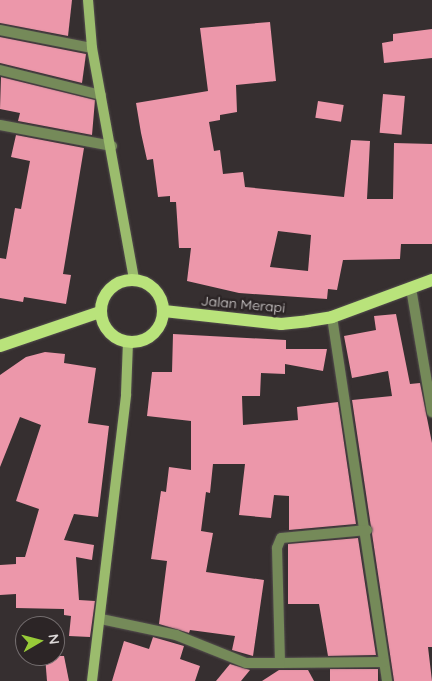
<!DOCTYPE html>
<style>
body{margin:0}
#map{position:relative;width:432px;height:681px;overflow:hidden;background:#362f30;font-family:Quicksand,sans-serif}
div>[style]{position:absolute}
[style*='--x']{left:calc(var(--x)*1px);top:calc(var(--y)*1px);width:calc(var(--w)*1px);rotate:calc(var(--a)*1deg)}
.building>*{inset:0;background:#ec97aa;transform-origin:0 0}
.roads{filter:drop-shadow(0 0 1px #544e4e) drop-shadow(0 0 1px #544e4e)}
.street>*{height:10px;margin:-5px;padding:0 5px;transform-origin:5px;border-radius:5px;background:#758a59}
.secondary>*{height:10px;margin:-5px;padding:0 5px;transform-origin:5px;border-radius:5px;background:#9bbc6d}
.primary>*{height:12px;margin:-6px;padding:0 6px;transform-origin:6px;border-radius:6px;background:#b9e37b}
.primary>.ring{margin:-6px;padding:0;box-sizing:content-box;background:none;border:12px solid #b9e37b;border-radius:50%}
span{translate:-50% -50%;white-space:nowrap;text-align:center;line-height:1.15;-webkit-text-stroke:5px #2c2526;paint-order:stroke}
.street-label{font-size:14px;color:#ddd9d9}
.north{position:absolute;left:15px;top:616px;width:50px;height:50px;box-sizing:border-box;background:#2c2526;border:1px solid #736d6e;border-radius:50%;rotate:82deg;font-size:14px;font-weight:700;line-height:20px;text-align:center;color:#ddd9d9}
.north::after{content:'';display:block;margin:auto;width:18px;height:22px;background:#98cb38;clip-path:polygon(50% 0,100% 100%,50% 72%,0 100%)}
</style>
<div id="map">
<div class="building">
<i style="clip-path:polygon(0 0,72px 0,68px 36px,0 23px)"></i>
<i style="clip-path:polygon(evenodd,270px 22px,276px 81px,236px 85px,237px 112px,220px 115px,220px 120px,209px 122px,214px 151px,220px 150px,223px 174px,243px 172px,245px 187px,344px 197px,351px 140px,370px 141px,367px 199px,393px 199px,394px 143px,432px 144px,432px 244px,401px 244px,400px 259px,343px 260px,337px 290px,328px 289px,327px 299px,239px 293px,187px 281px,191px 248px,179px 248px,176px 202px,170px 202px,170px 196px,158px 197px,153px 159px,147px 160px,141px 133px,136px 103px,208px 91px,200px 28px,270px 22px,278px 231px,311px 235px,308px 271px,270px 267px,278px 231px)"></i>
<i style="clip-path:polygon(432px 29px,432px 58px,384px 63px,382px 43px,393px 41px,393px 34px)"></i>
<i style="clip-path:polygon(0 37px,86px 54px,82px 83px,0 63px)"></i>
<i style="clip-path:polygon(1px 77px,95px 100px,92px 135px,18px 121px,20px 113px,0 109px)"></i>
<i style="left:383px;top:94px;width:22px;height:39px;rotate:5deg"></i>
<i style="left:318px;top:101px;width:26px;height:17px;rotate:9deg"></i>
<i style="clip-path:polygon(16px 135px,84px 148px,63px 274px,71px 275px,66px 304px,24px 297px,23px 302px,0 298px,0 258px,6px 259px,15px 208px,21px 209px,30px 161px,11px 157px)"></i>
<i style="clip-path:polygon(396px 314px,410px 384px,420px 383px,432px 443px,432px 647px,428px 647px,432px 681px,394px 681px,352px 400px,392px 396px,388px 371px,352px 378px,344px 336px,376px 330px,374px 316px)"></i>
<i style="clip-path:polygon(173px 334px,286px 340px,286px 349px,327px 349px,323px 371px,285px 364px,285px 374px,261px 373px,260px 396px,242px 396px,243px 425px,298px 420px,297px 407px,338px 402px,356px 524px,289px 530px,289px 496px,274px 495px,271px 518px,239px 515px,245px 464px,213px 464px,210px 493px,206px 492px,201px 531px,213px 533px,206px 572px,264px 580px,253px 656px,232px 650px,235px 636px,190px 630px,189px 633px,159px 624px,167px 561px,151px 559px,161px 491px,166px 492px,169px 467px,191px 470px,191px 421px,147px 416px,152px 372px,172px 372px)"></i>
<i style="clip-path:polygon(45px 352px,65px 354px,64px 363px,96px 368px,88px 423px,109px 426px,98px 517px,74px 514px,64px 540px,94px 545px,92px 560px,76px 557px,79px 600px,95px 601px,90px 637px,69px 636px,71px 616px,64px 615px,64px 609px,16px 608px,16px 594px,0 595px,0 565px,16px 564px,16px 557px,25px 557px,39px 509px,16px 501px,41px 425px,20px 417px,0 467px,0 375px,26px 357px)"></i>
<i style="clip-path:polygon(358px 538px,376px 655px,328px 656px,319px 604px,288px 604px,288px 544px)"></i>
<i style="clip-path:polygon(153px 637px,184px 646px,180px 659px,200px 666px,195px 681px,112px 681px,124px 641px,149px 649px)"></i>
<i style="clip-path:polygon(45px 656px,64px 656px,69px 681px,47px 681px)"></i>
<i style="clip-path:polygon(230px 664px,250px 670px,241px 681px,216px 681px)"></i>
<i style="left:330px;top:669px;width:48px;height:12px"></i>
<i style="clip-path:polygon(279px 670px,308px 670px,314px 681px,262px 681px)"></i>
</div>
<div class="roads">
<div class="street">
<i style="--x:0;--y:30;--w:94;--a:11.1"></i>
<i style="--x:0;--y:70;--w:104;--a:13.9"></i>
<i style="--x:0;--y:125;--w:114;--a:10.6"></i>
<i style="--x:411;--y:288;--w:126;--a:80.4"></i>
<i style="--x:332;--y:317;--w:368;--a:81.4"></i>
<i style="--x:367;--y:530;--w:86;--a:174.7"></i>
<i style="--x:281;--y:538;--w:11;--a:112"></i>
<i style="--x:277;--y:548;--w:115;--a:88.5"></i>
<i style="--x:280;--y:663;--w:104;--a:-0.6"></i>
<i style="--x:101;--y:619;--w:77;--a:12"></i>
<i style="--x:176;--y:635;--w:75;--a:21.8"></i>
<i style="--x:246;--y:663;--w:34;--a:0"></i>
</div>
<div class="secondary">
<i style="--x:88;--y:0;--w:48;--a:85.2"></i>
<i style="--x:92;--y:48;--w:235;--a:79.7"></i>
<i style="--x:92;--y:681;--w:289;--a:-83.2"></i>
<i style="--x:126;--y:394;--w:52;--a:-87.8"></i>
</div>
<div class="primary">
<i class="ring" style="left:101px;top:280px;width:50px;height:50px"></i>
<i style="--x:164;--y:311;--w:118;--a:6.3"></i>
<i style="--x:281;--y:324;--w:27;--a:-6"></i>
<i style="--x:308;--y:321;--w:24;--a:-9"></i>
<i style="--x:332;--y:317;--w:107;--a:-20.3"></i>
<i style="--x:0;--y:346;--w:106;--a:-18.8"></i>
</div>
</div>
<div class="street-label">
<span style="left:243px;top:304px;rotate:5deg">Jalan Merapi</span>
</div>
<div class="north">N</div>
</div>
